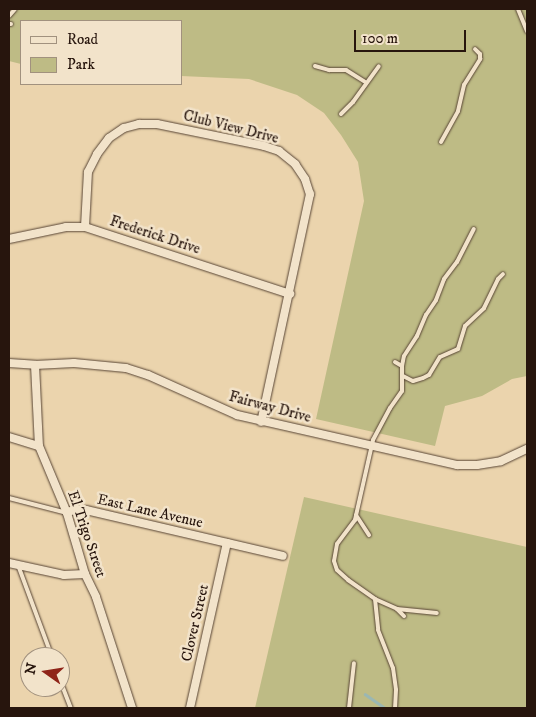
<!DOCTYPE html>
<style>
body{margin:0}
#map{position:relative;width:536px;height:717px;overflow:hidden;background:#ebd4ad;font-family:"IM FELL DW Pica",serif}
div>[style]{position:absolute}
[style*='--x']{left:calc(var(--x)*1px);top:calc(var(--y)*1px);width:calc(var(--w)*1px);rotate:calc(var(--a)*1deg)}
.green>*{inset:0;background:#bebb85}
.stream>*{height:2.5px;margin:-1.25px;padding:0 1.25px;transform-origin:1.25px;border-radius:1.25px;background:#9bb7b2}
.roads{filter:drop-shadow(0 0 1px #584535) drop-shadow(0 0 1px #584535)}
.service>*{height:4px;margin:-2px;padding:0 2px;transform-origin:2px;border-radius:2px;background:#f2e3ca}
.minor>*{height:8px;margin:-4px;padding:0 4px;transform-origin:4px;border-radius:4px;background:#f2e3ca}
span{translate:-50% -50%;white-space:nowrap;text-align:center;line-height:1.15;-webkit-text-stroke:5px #f2e3ca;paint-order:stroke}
.street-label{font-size:15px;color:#27150d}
.frame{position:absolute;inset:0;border:10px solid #27150d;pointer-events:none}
.legend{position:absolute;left:20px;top:20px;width:162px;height:65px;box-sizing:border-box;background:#f2e3ca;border:1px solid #a1917e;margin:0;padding:6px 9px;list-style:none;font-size:15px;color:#27150d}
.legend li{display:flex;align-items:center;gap:10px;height:25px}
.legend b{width:25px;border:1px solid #a1917e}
.north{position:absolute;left:20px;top:647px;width:50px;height:50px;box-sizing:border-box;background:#f2e3ca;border:1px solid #a1917e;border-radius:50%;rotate:283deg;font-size:14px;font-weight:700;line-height:20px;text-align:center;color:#27150d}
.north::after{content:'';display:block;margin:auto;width:18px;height:22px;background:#8f2418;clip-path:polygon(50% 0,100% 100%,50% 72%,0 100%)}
.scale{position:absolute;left:354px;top:30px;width:112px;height:22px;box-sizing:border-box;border:2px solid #27150d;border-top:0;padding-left:6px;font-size:15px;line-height:18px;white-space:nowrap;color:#27150d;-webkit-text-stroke:4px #f2e3ca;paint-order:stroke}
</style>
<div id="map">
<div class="green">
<i style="clip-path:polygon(9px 9px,527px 9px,527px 376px,512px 379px,482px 396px,445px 406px,435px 446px,316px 419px,364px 201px,358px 162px,341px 135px,324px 113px,297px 95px,249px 79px,181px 76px,181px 21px,21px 21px,21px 64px,9px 61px)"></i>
<i style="clip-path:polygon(304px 497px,527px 547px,527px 708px,255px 708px)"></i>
</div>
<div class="stream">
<i style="--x:365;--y:694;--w:24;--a:35"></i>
</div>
<div class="roads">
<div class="service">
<i style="--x:518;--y:9;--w:24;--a:68"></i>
<i style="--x:9;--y:16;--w:9;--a:-49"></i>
<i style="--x:9;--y:24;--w:2;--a:0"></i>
<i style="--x:315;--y:66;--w:15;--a:16"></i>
<i style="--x:329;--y:70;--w:17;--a:0"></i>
<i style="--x:346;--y:70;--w:22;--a:32"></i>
<i style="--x:341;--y:114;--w:17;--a:-45"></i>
<i style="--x:353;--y:102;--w:44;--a:-54.2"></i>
<i style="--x:441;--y:142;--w:35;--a:-61"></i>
<i style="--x:458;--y:111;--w:27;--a:-77"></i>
<i style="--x:464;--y:85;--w:31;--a:-58"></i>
<i style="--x:480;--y:59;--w:5;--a:-90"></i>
<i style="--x:480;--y:54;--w:7;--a:-135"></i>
<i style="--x:395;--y:362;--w:8;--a:30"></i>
<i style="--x:402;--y:366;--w:25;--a:90"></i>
<i style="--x:402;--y:391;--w:21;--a:125"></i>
<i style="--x:390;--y:408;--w:36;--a:118"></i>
<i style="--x:373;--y:440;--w:82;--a:102.7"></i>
<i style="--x:355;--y:520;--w:30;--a:127"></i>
<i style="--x:337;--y:544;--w:17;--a:100"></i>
<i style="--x:334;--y:561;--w:9;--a:72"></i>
<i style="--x:337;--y:570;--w:15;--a:42"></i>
<i style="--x:348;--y:580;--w:33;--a:35"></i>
<i style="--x:375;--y:599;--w:24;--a:24"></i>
<i style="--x:397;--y:609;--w:40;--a:5.7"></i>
<i style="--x:402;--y:366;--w:10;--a:-79"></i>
<i style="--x:404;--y:356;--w:24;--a:-57"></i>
<i style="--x:417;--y:336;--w:23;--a:-67"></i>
<i style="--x:426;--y:315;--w:18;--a:-56"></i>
<i style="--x:436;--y:300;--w:22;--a:-69"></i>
<i style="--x:444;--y:279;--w:21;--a:-53"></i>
<i style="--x:457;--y:262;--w:37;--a:-63"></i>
<i style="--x:403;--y:376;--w:11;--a:27"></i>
<i style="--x:413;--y:381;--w:10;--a:-17"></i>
<i style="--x:423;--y:378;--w:7;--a:-27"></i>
<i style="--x:429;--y:375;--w:21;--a:-59"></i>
<i style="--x:440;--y:357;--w:20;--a:-24"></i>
<i style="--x:458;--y:349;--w:24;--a:-73"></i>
<i style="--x:465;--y:326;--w:26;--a:-43"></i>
<i style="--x:484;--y:308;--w:32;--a:-64"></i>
<i style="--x:498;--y:279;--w:7;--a:-45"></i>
<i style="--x:9;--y:498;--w:60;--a:14.5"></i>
<i style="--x:356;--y:515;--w:24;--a:57"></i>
<i style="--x:18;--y:565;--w:98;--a:69.7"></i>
<i style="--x:375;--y:599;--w:31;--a:84"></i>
<i style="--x:378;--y:630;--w:41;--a:68.5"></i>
<i style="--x:393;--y:668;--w:22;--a:82"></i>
<i style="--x:396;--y:690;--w:18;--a:93"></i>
<i style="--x:397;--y:609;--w:10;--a:45"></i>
<i style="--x:60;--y:680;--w:30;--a:69"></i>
<i style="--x:349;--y:708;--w:45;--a:-83.7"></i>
</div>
<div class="minor">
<i style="--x:85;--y:227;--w:55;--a:-86.9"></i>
<i style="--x:88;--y:172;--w:20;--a:-63"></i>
<i style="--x:97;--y:154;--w:20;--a:-53"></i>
<i style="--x:109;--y:138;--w:18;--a:-34"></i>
<i style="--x:124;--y:128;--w:16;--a:-15"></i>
<i style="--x:139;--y:124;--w:18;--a:0"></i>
<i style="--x:157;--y:124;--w:109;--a:11.6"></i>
<i style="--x:264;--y:146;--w:16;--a:18"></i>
<i style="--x:279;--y:151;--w:21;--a:39"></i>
<i style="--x:295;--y:164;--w:18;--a:56"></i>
<i style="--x:305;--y:179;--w:16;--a:72"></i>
<i style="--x:310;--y:194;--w:233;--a:102.1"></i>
<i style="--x:9;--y:239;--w:58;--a:-11.9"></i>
<i style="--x:66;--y:227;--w:19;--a:0"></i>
<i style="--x:85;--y:227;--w:216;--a:18.1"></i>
<i style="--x:9;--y:363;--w:26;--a:4"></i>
<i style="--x:35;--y:365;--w:39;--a:-3"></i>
<i style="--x:74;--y:363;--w:52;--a:5.5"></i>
<i style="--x:126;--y:368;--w:23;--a:18"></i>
<i style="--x:148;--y:375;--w:98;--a:24.2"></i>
<i style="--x:237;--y:415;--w:226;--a:12.8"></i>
<i style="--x:457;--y:465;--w:20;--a:0"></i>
<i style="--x:477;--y:465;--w:24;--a:-9"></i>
<i style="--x:501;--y:461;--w:29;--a:-25"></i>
<i style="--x:35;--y:365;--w:81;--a:87.2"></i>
<i style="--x:39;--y:446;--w:73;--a:67.3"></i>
<i style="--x:67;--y:513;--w:64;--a:73.6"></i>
<i style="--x:85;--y:574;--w:25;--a:64"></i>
<i style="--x:96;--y:597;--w:117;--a:72"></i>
<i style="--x:9;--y:437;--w:31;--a:17"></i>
<i style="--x:67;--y:513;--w:7;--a:-27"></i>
<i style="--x:73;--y:510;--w:13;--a:0"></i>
<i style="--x:86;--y:510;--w:202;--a:13.1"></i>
<i style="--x:9;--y:563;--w:56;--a:12.3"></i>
<i style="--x:64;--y:575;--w:21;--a:-3"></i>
<i style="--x:190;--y:708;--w:169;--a:-77.4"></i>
</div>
</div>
<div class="street-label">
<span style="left:231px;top:127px;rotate:14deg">Club View Drive</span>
<span style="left:155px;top:235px;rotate:18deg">Frederick Drive</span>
<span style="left:270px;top:407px;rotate:15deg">Fairway Drive</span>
<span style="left:150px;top:511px;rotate:13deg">East Lane Avenue</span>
<span style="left:87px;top:534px;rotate:71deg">El Trigo Street</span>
<span style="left:195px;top:623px;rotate:-77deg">Clover Street</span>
</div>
<div class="frame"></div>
<ul class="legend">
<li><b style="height:6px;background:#f2e3ca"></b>Road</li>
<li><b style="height:14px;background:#bebb85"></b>Park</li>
</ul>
<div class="north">N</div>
<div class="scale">100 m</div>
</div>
